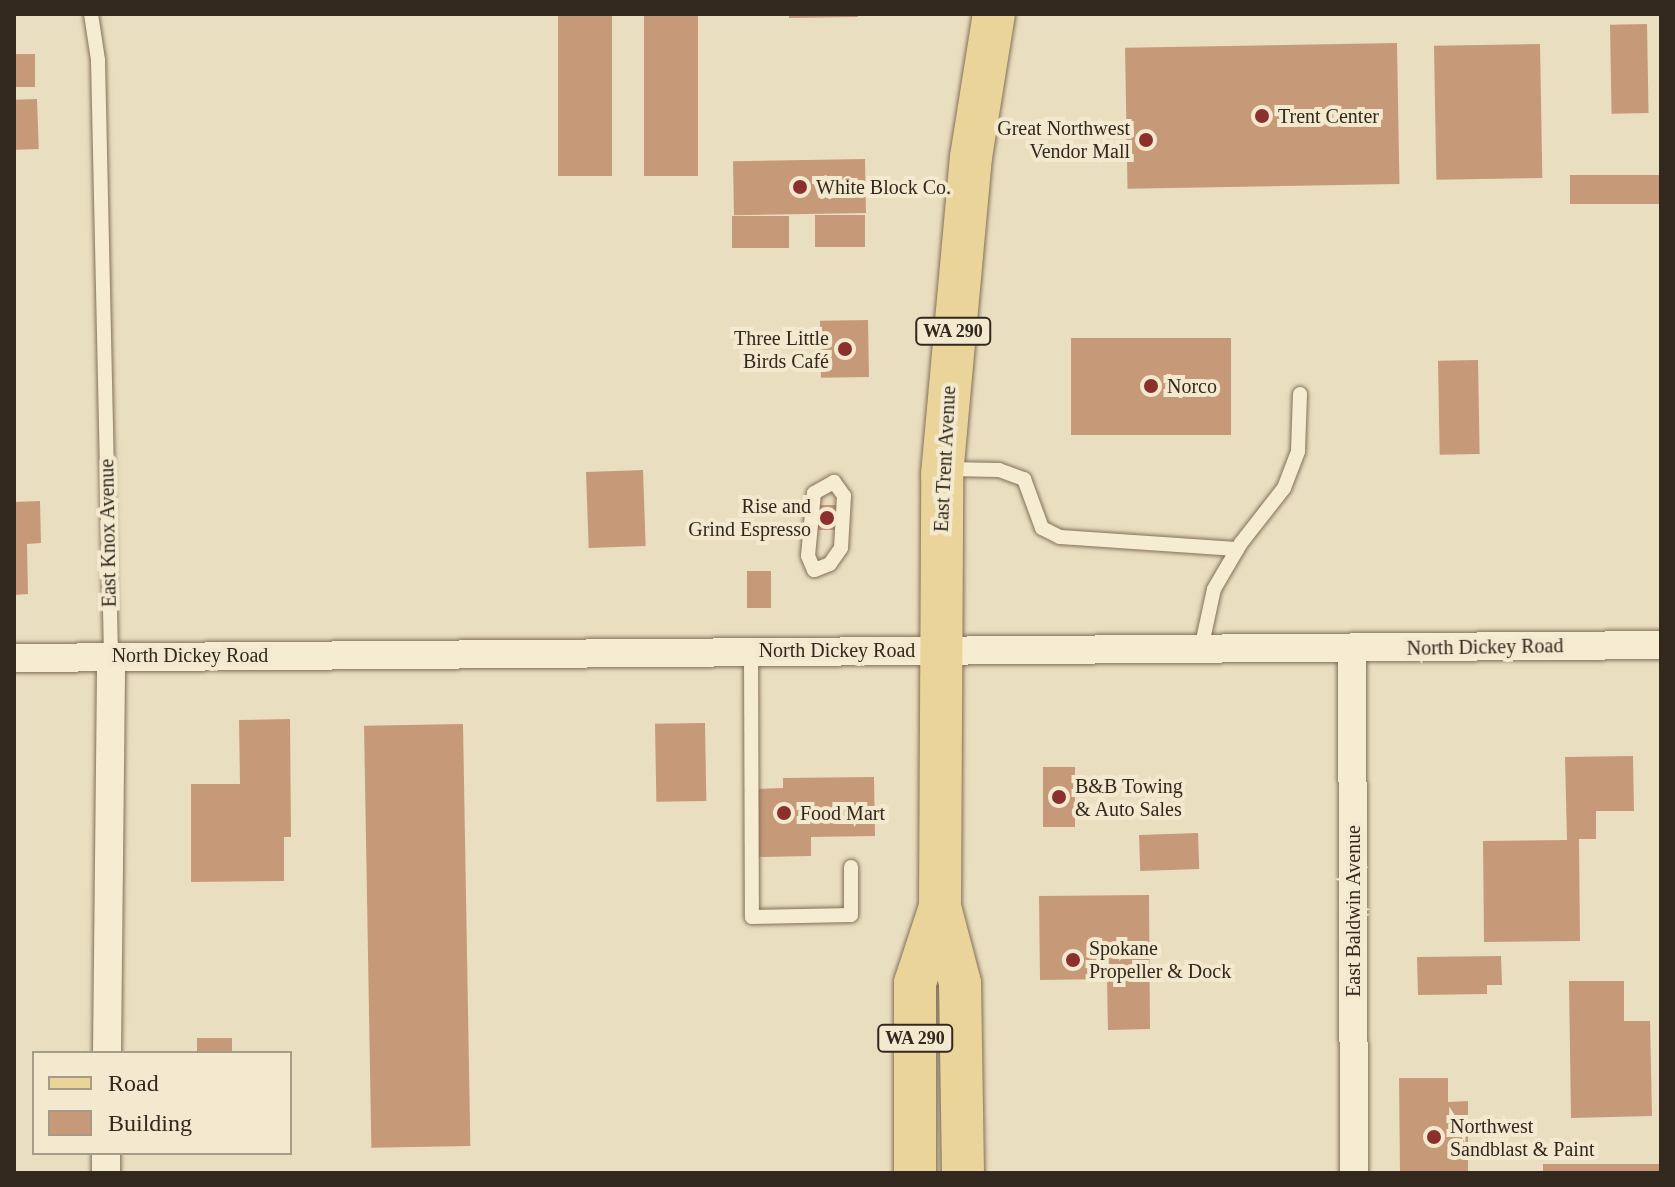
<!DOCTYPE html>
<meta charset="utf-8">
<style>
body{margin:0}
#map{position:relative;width:1675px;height:1187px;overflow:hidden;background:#eadec0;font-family:Georgia,serif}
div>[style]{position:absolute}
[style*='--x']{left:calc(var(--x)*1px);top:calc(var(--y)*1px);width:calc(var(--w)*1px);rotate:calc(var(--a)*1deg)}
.building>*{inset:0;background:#c69a78;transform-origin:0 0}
.roads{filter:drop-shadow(0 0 2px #827059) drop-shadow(0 0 2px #827059)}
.service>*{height:14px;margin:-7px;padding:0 7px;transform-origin:7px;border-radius:7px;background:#f6ecd2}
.minor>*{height:28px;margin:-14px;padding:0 14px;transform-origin:14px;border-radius:14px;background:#f6ecd2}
.primary>*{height:42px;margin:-21px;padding:0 21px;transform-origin:21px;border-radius:21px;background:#ebd499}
.dots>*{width:22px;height:22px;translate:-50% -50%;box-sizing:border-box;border:4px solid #f2e9cf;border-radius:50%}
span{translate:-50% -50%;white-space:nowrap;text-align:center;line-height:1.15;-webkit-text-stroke:8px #f2e9cf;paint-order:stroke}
.shield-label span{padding:2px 6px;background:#f2e9cf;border:2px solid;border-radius:6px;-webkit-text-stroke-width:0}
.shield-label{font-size:18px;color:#32281d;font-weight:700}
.poi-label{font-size:20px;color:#32281d}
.left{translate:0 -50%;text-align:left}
.right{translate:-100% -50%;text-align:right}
.street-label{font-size:20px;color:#32281d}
.frame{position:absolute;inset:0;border:16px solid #32281d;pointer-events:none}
.legend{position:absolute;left:32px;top:1051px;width:260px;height:104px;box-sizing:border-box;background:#f2e9cf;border:2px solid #a59c88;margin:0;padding:10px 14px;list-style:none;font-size:24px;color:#32281d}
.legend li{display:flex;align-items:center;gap:16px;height:40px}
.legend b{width:40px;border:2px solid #a59c88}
</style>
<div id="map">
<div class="building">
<i style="left:558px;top:14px;width:54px;height:162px"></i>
<i style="left:644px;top:14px;width:54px;height:162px"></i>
<i style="clip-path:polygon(789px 14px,858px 14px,858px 17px,789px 18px)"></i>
<i style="left:1647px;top:24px;width:89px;height:37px;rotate:89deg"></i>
<i style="left:1397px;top:43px;width:141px;height:272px;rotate:89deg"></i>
<i style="left:1540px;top:44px;width:134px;height:106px;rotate:89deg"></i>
<i style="left:35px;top:54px;width:33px;height:21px;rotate:90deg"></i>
<i style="left:37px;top:99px;width:50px;height:23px;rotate:88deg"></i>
<i style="left:865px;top:159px;width:54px;height:132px;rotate:89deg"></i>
<i style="left:1661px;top:175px;width:29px;height:91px;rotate:90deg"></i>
<i style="left:865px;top:215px;width:32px;height:50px;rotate:90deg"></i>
<i style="left:789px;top:216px;width:32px;height:57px;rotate:90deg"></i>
<i style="left:868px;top:320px;width:57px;height:48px;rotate:89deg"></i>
<i style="left:1071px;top:338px;width:160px;height:97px"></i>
<i style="left:1478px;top:360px;width:94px;height:40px;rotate:89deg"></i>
<i style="left:643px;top:470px;width:76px;height:57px;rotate:88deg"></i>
<i style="clip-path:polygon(40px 501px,41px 543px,27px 544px,28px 594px,14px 595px,14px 502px)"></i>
<i style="left:818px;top:505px;width:18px;height:25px"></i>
<i style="left:747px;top:571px;width:24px;height:37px"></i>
<i style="clip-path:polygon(290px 719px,291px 837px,284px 837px,284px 881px,191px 882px,191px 784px,240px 784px,239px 720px)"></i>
<i style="left:705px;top:723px;width:78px;height:50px;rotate:89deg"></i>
<i style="left:463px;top:724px;width:422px;height:99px;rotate:89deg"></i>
<i style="clip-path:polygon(1633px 756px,1634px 811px,1596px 811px,1596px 839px,1579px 839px,1580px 941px,1484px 942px,1483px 841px,1567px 840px,1565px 757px)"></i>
<i style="left:1043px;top:767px;width:32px;height:60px"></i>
<i style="clip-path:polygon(874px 777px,875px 836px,811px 837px,811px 856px,757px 857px,756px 789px,783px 788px,783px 778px)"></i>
<i style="left:1198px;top:833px;width:36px;height:59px;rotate:88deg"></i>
<i style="clip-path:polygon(1149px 895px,1150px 1029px,1108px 1030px,1107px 979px,1040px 980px,1039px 896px)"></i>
<i style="clip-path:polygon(1501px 956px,1502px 985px,1487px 985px,1487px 994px,1418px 995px,1417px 957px)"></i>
<i style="clip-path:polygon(1569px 981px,1624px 981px,1624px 1021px,1650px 1021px,1652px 1116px,1571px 1118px)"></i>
<i style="left:197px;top:1038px;width:35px;height:15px"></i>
<i style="clip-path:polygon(1399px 1078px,1448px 1078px,1448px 1102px,1468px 1101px,1468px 1173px,1400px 1173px)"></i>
<i style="left:1543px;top:1164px;width:118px;height:9px"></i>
</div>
<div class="roads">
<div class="service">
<i style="--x:91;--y:14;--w:47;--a:81.3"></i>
<i style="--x:98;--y:60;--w:595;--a:88.75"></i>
<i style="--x:947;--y:469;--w:52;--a:1.1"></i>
<i style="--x:999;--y:470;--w:27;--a:20"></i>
<i style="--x:1024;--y:479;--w:52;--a:69.8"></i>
<i style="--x:1042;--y:528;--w:20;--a:27"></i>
<i style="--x:1060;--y:537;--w:177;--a:3.9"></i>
<i style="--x:834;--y:482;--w:17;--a:54"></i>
<i style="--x:844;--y:496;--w:52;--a:93.3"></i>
<i style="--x:841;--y:548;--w:19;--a:125"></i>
<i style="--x:830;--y:564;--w:17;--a:159"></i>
<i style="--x:814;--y:570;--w:15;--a:-113"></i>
<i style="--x:808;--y:556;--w:63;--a:-84.6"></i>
<i style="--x:814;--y:493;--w:23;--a:-29"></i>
<i style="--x:1201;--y:649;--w:61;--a:-77.8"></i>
<i style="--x:1214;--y:589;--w:53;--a:-59.6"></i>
<i style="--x:1241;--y:543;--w:70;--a:-52"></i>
<i style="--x:1284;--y:488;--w:40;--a:-69"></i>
<i style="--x:1298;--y:451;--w:57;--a:-88"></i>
<i style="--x:751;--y:651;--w:266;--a:89.8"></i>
<i style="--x:752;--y:917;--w:99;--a:-1.2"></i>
<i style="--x:851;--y:915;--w:48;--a:-90"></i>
</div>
<div class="minor">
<i style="--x:1352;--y:649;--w:524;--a:89.78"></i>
<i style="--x:14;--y:658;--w:1647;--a:-0.45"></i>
<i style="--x:107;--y:1053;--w:398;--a:-89.4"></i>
<i style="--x:106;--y:1173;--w:20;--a:-90"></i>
</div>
<div class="primary">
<i style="--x:915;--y:1173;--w:190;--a:-90"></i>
<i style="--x:915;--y:983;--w:80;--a:-71.8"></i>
<i style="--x:963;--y:1173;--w:190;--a:-90.9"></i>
<i style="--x:960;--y:983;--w:79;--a:-104.7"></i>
<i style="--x:940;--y:907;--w:432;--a:-89.7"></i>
<i style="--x:942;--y:475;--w:319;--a:-84.8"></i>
<i style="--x:971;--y:157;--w:145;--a:-80.9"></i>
</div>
</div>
<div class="dots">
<i style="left:1262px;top:116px;background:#8c302e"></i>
<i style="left:1146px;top:140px;background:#8c302e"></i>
<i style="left:800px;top:187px;background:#8c302e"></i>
<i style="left:845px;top:349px;background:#8c302e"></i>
<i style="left:1151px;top:386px;background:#8c302e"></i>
<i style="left:827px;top:518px;background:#8c302e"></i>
<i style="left:1059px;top:797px;background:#8c302e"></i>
<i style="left:784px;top:813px;background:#8c302e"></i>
<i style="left:1073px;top:960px;background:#8c302e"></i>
<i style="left:1434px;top:1137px;background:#8c302e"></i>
</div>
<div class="shield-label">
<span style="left:953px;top:331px">WA 290</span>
<span style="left:915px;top:1038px">WA 290</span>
</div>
<div class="poi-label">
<span class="left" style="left:1278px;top:116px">Trent Center</span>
<span class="right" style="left:1130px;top:140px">Great Northwest<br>Vendor Mall</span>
<span class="left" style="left:816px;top:187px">White Block Co.</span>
<span class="right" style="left:829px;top:350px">Three Little<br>Birds Café</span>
<span class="left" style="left:1167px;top:386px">Norco</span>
<span class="right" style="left:811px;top:518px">Rise and<br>Grind Espresso</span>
<span class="left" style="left:1075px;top:798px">B&amp;B Towing<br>&amp; Auto Sales</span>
<span class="left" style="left:800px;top:813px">Food Mart</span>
<span class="left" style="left:1089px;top:960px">Spokane<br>Propeller &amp; Dock</span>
<span class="left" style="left:1450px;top:1138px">Northwest<br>Sandblast &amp; Paint</span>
</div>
<div class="street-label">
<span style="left:945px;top:459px;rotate:-87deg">East Trent Avenue</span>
<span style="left:108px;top:533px;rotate:-91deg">East Knox Avenue</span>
<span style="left:1485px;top:647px;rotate:-1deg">North Dickey Road</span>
<span style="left:837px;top:650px">North Dickey Road</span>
<span style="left:190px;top:655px">North Dickey Road</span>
<span style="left:1353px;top:911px;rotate:-90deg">East Baldwin Avenue</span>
</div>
<div class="frame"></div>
<ul class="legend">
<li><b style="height:10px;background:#ebd499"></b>Road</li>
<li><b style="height:22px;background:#c69a78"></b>Building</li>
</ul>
</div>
